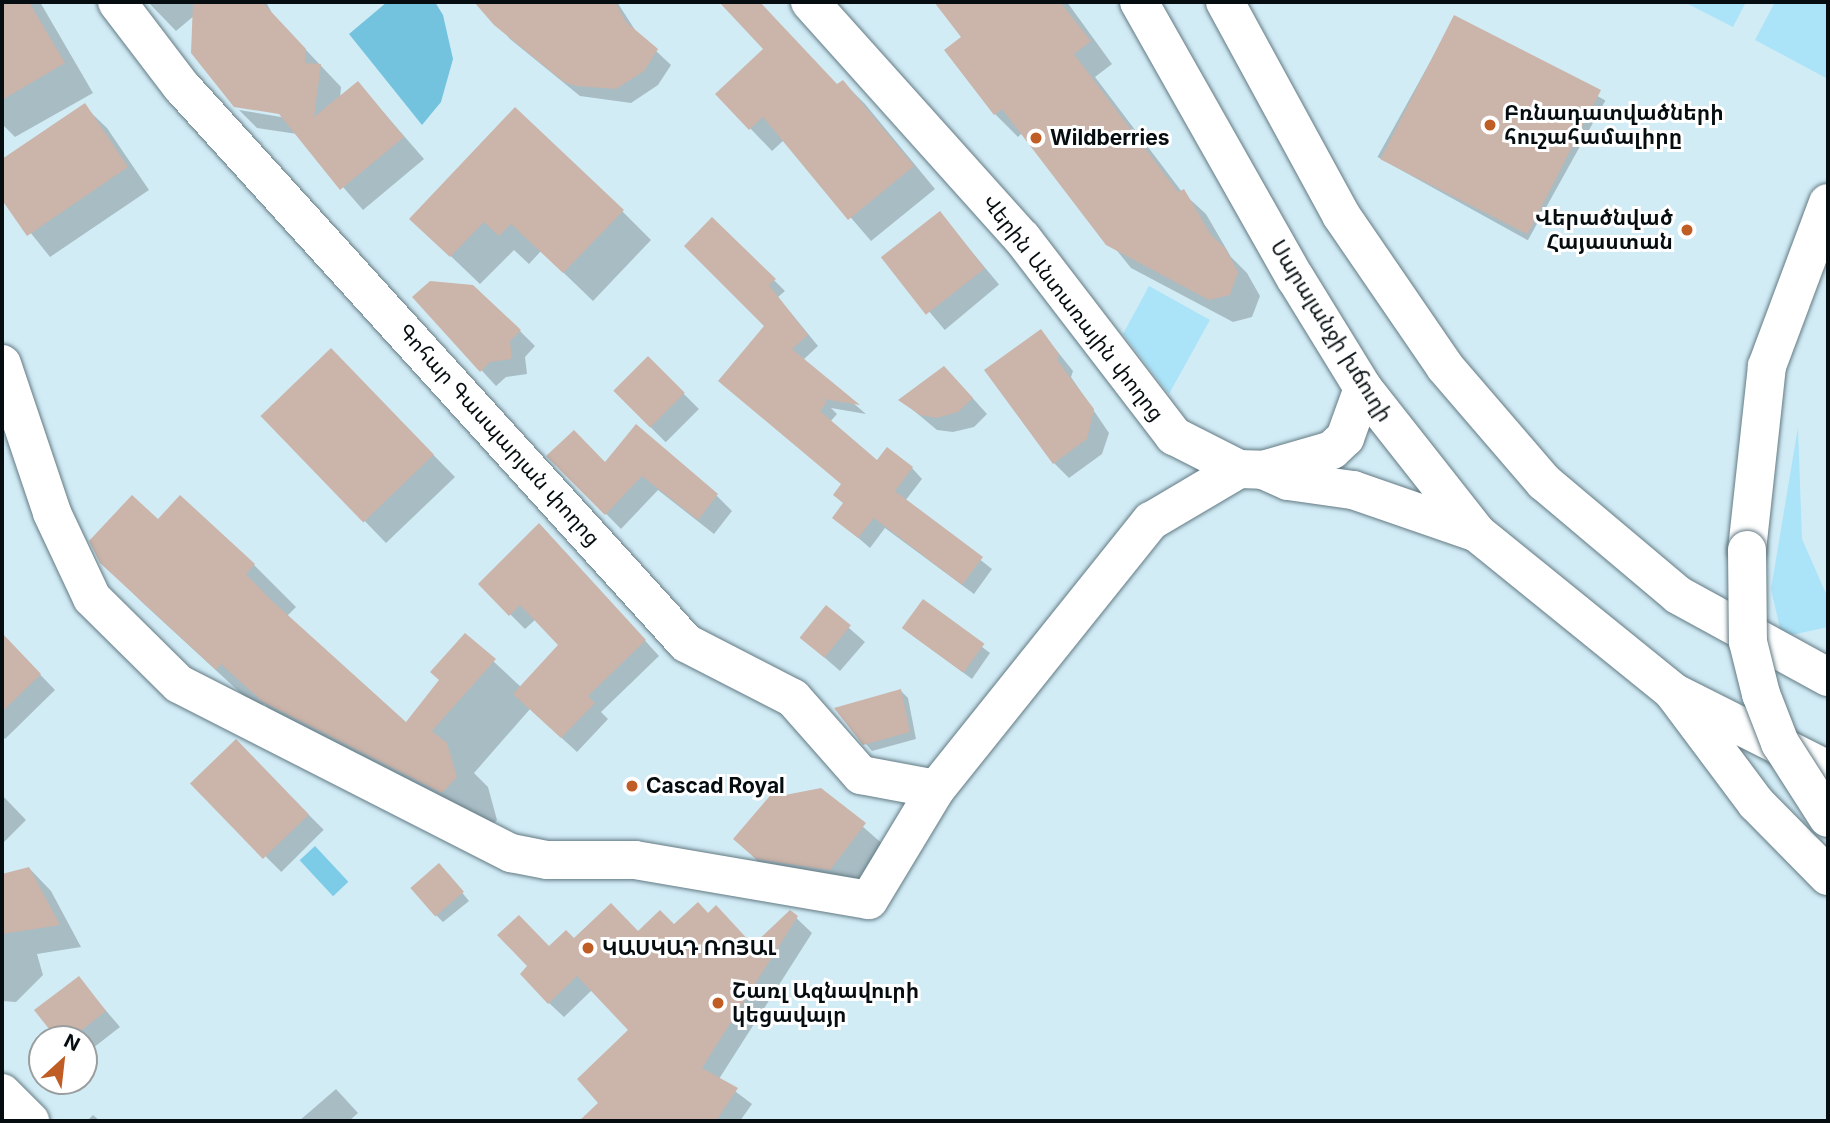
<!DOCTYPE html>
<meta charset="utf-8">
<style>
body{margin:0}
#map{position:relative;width:1830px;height:1123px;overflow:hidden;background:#d2ecf6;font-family:Inter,"Noto Sans Armenian",sans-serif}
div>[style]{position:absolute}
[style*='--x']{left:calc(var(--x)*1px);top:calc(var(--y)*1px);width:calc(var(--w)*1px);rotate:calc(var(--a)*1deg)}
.green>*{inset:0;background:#abe3f8}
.forest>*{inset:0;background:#73c3df}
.water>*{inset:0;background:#7ccce7;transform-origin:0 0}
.shadow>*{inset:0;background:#0003;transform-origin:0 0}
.building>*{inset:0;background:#cbb4a9;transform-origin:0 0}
.roads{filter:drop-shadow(0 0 2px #637a83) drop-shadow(0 0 2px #637a83)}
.street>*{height:38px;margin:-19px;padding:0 19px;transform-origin:19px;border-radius:19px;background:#fff}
.secondary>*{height:38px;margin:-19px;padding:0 19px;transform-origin:19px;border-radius:19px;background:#fff}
.primary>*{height:38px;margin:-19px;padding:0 19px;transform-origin:19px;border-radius:19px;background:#fff}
.bridges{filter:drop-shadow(0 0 2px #637a83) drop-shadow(0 0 2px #637a83)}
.primary-bridge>*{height:38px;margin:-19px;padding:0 19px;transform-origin:19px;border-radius:19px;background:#fff}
.dots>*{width:19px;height:19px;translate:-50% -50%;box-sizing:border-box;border:4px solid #fff;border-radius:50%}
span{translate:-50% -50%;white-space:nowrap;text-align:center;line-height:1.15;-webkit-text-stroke:6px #fff;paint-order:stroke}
.poi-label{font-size:21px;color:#050d10;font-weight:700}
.left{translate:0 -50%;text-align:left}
.right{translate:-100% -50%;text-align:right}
.street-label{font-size:21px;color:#050d10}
.frame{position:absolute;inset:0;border:4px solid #050d10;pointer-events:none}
.north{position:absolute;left:28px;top:1025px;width:70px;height:70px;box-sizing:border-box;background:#fff;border:2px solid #9b9e9f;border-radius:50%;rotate:27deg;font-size:19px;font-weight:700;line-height:28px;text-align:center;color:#050d10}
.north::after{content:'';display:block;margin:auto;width:24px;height:32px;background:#c05d24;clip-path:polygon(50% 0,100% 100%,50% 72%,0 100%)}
</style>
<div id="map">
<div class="green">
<i style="clip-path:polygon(1684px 2px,1746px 2px,1733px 27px)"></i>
<i style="clip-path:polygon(1775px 2px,1828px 2px,1828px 79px,1755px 40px)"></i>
<i style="clip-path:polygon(1149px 286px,1210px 320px,1169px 394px,1123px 334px)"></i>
<i style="clip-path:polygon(1798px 427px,1802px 539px,1828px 598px,1828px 627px,1782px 637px,1771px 589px)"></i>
</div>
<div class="forest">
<i style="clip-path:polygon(387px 2px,435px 2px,443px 15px,453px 59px,441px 102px,422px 125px,349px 34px)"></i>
</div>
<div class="water">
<i style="left:315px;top:846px;width:49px;height:21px;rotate:47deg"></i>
</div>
<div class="shadow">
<i style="clip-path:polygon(2px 2px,40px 2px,93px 93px,15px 137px,2px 124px)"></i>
<i style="clip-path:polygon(148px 2px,266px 2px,273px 15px,341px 87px,340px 99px,358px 83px,424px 159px,363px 210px,297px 134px,257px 128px,239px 110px,287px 118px,288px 114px,235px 106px,195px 15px,176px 31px)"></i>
<i style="clip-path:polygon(477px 2px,617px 2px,637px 33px,671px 65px,658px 85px,631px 103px,580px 96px,510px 39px)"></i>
<i style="clip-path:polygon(721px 2px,759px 2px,838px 86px,843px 82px,865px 104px,935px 189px,871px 241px,784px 140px,772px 151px,750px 128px,766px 49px)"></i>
<i style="clip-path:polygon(937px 2px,1067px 2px,1112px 64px,1095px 77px,1182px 192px,1206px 214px,1231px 257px,1247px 273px,1260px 296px,1252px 317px,1233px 322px,1131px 268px,1022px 133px,1018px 137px,995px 114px,946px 51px,964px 37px)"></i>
<i style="left:1455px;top:17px;width:172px;height:160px;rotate:29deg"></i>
<i style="clip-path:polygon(84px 106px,107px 128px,149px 190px,50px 257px,2px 197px,2px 162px)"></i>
<i style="clip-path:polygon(622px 211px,651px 240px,593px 301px,541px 251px,529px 264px,514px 250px,480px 284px,412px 219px)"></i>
<i style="left:940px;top:214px;width:92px;height:71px;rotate:50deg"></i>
<i style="clip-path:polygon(712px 219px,785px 291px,778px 297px,818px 346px,803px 360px,866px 414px,831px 408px,837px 414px,830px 422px,877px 463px,912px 468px,922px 479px,905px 501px,992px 569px,974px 594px,885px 528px,870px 548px,834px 517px,844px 504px,843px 485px)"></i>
<i style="clip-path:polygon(414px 297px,520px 331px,535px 346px,525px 357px,527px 374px,506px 377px,496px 386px)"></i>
<i style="clip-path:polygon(1041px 331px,1073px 371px,1071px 377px,1109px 433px,1102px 454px,1069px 478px,1054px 463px)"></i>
<i style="left:648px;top:358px;width:72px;height:47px;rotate:45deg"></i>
<i style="clip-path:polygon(353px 373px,455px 477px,386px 543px,263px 416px)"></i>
<i style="clip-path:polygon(959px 383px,987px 414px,974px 427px,953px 432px,937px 430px,901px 400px)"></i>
<i style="clip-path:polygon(549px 456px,605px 465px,717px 496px,732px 511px,714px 534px,658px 490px,621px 529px)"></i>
<i style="clip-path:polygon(158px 521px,254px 565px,296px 607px,287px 616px,407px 724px,441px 681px,465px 635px,521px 687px,560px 645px,536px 619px,525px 629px,480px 584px,554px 540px,659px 656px,601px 712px,608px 719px,577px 752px,530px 709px,474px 773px,488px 787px,497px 820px,484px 834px,307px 744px,264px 704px,259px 710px,144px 604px,101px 562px)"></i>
<i style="clip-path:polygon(923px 602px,990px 653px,972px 679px,912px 635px)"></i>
<i style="clip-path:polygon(826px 608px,865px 642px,840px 671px,817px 651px)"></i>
<i style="clip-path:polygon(2px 635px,55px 690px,5px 739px,2px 735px)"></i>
<i style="clip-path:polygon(901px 691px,908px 698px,916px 739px,872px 751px,865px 743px)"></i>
<i style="left:236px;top:742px;width:124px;height:60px;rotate:45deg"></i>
<i style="clip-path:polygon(821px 790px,894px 854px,860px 898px,764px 868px,736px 839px,780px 798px)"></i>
<i style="clip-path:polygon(2px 795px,26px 820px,2px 844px)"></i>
<i style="clip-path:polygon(29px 868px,51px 891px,81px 947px,37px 954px,43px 975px,16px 1002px,2px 1001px,2px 875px)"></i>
<i style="clip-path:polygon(446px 873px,469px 901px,443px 922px,436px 915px)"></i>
<i style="clip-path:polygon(790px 912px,812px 933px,719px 1079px,752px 1104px,740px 1121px,591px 1121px,586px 1116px,601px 1103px,630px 1030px,592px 990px,564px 1017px,549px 1003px,549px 948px,674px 927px,708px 915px,754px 947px)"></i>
<i style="clip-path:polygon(78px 978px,120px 1027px,84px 1055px,84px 1039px,60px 1039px)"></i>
<i style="clip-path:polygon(336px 1089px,358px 1113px,349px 1121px,299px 1121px)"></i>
<i style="clip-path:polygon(93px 1115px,100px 1121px,87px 1121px)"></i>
</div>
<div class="building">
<i style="clip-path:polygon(2px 2px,29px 2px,65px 63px,2px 100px)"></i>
<i style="clip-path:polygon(193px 2px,263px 3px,306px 49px,305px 63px,321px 64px,314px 117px,358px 81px,404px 137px,340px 190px,279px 114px,234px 107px,191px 53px)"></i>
<i style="clip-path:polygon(474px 2px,615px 2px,626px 22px,658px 49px,644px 71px,616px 89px,576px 86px,564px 82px,494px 25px)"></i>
<i style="clip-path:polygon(719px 2px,760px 2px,837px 84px,843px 80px,914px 166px,848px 220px,763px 117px,749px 130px,715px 94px,763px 49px)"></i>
<i style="clip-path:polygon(934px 2px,1060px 2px,1091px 41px,1074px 54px,1178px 192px,1184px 189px,1211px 235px,1225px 248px,1238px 272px,1230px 295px,1209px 300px,1106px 245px,1002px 109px,994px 115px,944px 50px,961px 37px)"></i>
<i style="left:1454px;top:15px;width:165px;height:162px;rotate:27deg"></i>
<i style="clip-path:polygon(85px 103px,128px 167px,27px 236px,2px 200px,2px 159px)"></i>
<i style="clip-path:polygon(515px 107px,624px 210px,563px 273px,511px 224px,499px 236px,484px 222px,450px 257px,409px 219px)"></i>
<i style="left:940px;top:211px;width:73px;height:75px;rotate:52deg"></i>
<i style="clip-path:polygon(712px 217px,776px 279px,769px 285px,808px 335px,792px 349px,860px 405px,823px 399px,827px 402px,820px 411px,877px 460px,887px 447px,913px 467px,895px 491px,983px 557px,962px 585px,874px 518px,858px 538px,832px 518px,843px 503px,833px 495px,841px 484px,718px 381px,764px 326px,684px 246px)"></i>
<i style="clip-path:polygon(430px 281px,473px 285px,521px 330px,510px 341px,512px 359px,490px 362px,480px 372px,412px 297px)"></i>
<i style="clip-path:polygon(1041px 329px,1059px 354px,1057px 360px,1094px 409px,1087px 439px,1053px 464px,984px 370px)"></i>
<i style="left:331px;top:348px;width:148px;height:98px;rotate:46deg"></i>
<i style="left:648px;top:356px;width:52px;height:49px;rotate:45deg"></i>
<i style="clip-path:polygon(944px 366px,973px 398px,958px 412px,937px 418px,920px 415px,898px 400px)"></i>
<i style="clip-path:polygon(636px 424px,718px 494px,698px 520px,642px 476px,605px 515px,546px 456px,574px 430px,605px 462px)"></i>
<i style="clip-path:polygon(132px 495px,158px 519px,180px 495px,255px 564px,246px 574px,270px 599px,406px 722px,439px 680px,430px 672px,465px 633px,496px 659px,432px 731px,447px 743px,457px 777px,442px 793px,263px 702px,221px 664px,216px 670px,100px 563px,89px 541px)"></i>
<i style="clip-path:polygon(539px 523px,646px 640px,588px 696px,595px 703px,561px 738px,513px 694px,558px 645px,520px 605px,509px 616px,478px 584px)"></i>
<i style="left:923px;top:599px;width:76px;height:36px;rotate:36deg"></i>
<i style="left:826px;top:605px;width:32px;height:42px;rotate:39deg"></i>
<i style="clip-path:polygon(2px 633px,41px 674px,2px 712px)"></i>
<i style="clip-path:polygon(901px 689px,910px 732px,863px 745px,834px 708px)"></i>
<i style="left:236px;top:739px;width:105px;height:64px;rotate:46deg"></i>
<i style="clip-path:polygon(821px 788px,866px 823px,830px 870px,756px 859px,733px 839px,774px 791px,780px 796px)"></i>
<i style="left:439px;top:863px;width:38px;height:38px;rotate:49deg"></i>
<i style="clip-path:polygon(29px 867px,60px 925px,2px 934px,2px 874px)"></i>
<i style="clip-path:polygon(698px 902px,708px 913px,716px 905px,753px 945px,790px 910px,798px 916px,702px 1068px,738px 1088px,716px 1121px,579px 1121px,598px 1103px,577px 1079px,628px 1030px,577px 976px,548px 1004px,520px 974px,527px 966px,497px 935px,519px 915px,549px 946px,566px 930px,574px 938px,611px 903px,638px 931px,660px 910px,674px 924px)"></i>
<i style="clip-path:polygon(79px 976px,106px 1011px,70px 1039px,57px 1039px,34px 1010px)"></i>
</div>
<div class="roads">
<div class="street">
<i style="--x:117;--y:2;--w:106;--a:52.7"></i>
<i style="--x:181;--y:86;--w:752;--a:47.8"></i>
<i style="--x:686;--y:643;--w:120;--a:27.2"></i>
<i style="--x:793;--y:698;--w:103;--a:48.6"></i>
<i style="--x:861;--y:775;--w:76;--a:10.6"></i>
<i style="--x:810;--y:2;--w:317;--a:48.1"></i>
<i style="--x:1022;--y:238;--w:250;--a:52.5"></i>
<i style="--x:1174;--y:436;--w:73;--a:26.9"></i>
<i style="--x:2;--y:364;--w:157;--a:71.4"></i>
<i style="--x:52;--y:513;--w:94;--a:64.8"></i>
<i style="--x:92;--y:598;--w:122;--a:44.7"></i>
<i style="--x:179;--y:684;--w:373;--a:27"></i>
<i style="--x:511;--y:853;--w:37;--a:11"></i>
<i style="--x:547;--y:860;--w:88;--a:0"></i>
<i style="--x:635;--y:860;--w:237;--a:9.7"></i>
<i style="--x:869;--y:900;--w:130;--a:-58.9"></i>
<i style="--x:936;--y:789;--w:344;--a:-51.3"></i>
<i style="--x:1151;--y:521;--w:102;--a:-30.6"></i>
<i style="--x:1239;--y:469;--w:24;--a:2"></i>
<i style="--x:1263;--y:470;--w:72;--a:-16.2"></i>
<i style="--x:1332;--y:450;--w:18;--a:-43"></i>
<i style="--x:1345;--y:438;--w:53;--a:-70.2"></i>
<i style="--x:1263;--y:470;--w:27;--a:24"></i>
<i style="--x:1288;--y:481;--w:66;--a:7.9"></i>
<i style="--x:1353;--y:490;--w:131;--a:19.1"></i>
<i style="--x:2;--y:1093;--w:40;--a:45"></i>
</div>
<div class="secondary">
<i style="--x:1139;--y:2;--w:318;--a:60.5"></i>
<i style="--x:1296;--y:279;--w:128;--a:58.4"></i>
<i style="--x:1363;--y:388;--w:184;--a:51.8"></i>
<i style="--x:1477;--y:533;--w:252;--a:39"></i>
<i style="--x:1673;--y:692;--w:174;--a:26.7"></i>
<i style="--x:1225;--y:2;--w:243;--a:61.4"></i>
<i style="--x:1341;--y:215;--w:184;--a:55.6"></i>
<i style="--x:1445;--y:367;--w:152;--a:49.3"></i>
<i style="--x:1544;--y:482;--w:175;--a:40.1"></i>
<i style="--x:1678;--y:595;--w:171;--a:28.7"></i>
</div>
<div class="primary">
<i style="--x:1747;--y:550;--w:185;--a:-83.8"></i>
<i style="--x:1767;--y:366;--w:174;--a:-69.5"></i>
<i style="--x:1673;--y:692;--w:139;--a:53.2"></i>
<i style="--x:1756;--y:803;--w:103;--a:45.4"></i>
</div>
</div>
<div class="bridges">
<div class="primary-bridge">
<i style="--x:1747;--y:550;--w:92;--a:89.4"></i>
<i style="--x:1748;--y:642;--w:54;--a:76"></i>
<i style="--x:1761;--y:694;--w:53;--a:68.8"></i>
<i style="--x:1780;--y:743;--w:89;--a:57.4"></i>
</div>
</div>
<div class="dots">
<i style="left:1490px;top:125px;background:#c05d24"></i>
<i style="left:1036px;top:138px;background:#c05d24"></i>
<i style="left:1687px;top:230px;background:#c05d24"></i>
<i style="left:632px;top:786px;background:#c05d24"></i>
<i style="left:588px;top:948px;background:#c05d24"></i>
<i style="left:718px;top:1003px;background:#c05d24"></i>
</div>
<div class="poi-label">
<span class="left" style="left:1504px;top:125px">Բռնադատվածների<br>հուշահամալիրը</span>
<span class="left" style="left:1050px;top:138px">Wildberries</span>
<span class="right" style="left:1673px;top:230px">Վերածնված<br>Հայաստան</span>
<span class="left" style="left:646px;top:786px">Cascad Royal</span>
<span class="left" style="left:602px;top:948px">ԿԱՍԿԱԴ ՌՈՅԱԼ</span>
<span class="left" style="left:732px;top:1003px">Շառլ Ազնավուրի<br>կեցավայր</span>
</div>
<div class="street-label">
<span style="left:1073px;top:308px;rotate:52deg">Վերին Անտառային փողոց</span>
<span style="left:1331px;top:331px;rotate:58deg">Սարալանջի խճուղի</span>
<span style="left:499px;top:435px;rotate:48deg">Գոհար Գասպարյան փողոց</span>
</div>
<div class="frame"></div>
<div class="north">N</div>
</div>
